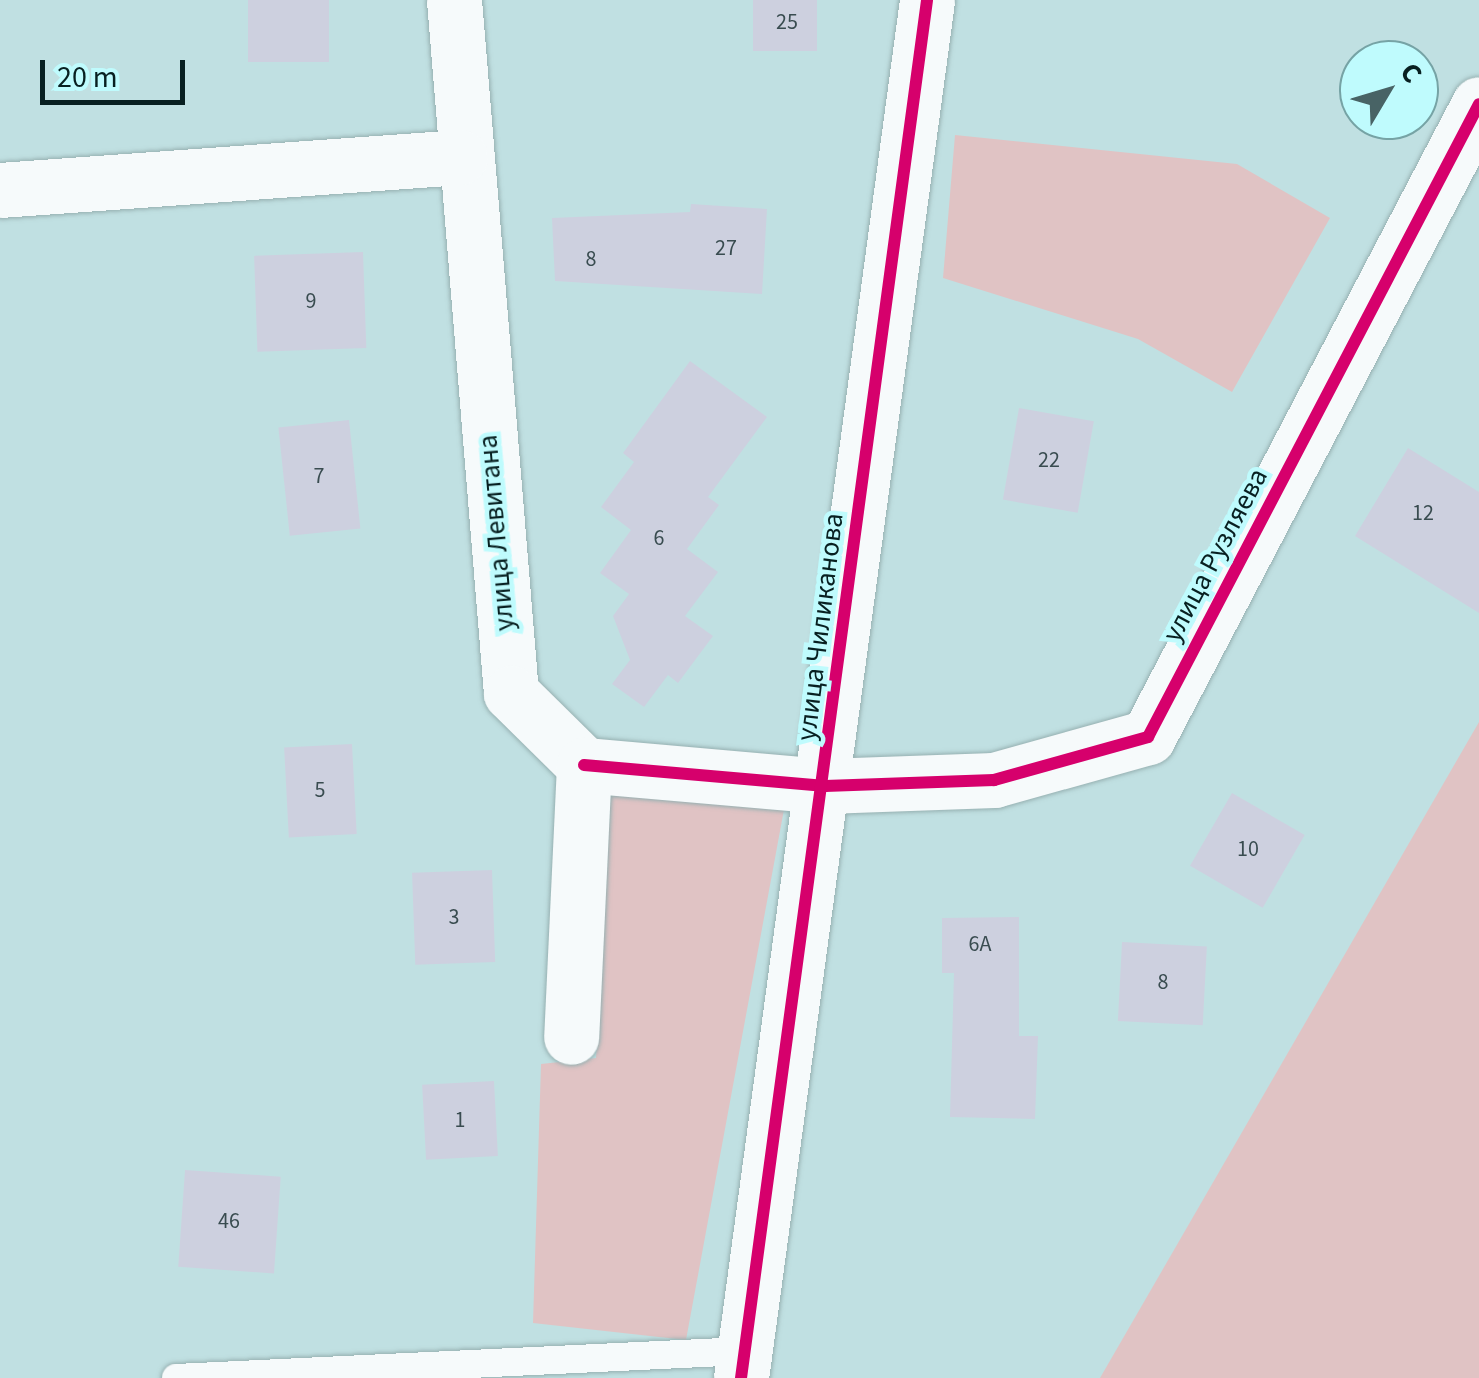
<!DOCTYPE html>
<meta charset="utf-8">
<style>
body{margin:0}
#map{position:relative;width:1479px;height:1378px;overflow:hidden;background:#c0e0e2;font-family:"Source Sans 3",sans-serif}
div>[style]{position:absolute}
[style*='--x']{left:calc(var(--x)*1px);top:calc(var(--y)*1px);width:calc(var(--w)*1px);rotate:calc(var(--a)*1deg)}
.green>*{inset:0;background:#e0c3c4}
.building>*{inset:0;background:#cdd0df;transform-origin:0 0}
.roads{filter:drop-shadow(0 0 2px #96b0b1) drop-shadow(0 0 2px #96b0b1)}
.service>*{height:28px;margin:-14px;padding:0 14px;transform-origin:14px;border-radius:14px;background:#f6fafb}
.minor>*{height:55px;margin:-27.5px;padding:0 27.5px;transform-origin:27.5px;border-radius:27.5px;background:#f6fafb}
.cycleway>*{height:12px;margin:-6px;padding:0 6px;transform-origin:6px;border-radius:6px;background:#d6006c}
span{translate:-50% -50%;white-space:nowrap;text-align:center;line-height:1.15;-webkit-text-stroke:9px #bffbfd;paint-order:stroke}
.number-label{font-size:22px;color:#394c50}
.number-label span{-webkit-text-stroke-width:0}
.street-label{font-size:28px;color:#082021}
.north{position:absolute;left:1339px;top:40px;width:100px;height:100px;box-sizing:border-box;background:#bffbfd;border:2px solid #76a3a5;border-radius:50%;rotate:52deg;font-size:28px;font-weight:700;line-height:40px;text-align:center;color:#082021}
.north::after{content:'';display:block;margin:auto;width:35px;height:45px;background:#486365;clip-path:polygon(50% 0,100% 100%,50% 72%,0 100%)}
.scale{position:absolute;left:40px;top:60px;width:145px;height:45px;box-sizing:border-box;border:5px solid #082021;border-top:0;padding-left:12px;font-size:30px;line-height:35px;white-space:nowrap;color:#082021;-webkit-text-stroke:8px #bffbfd;paint-order:stroke}
</style>
<div id="map">
<div class="green">
<i style="clip-path:polygon(955px 135px,1237px 164px,1330px 218px,1232px 392px,1138px 339px,943px 278px)"></i>
<i style="clip-path:polygon(1479px 722px,1479px 1378px,1100px 1378px)"></i>
<i style="clip-path:polygon(611px 789px,785px 804px,686px 1340px,533px 1323px,541px 1064px,596px 1058px)"></i>
</div>
<div class="building">
<i style="left:248px;top:0;width:81px;height:62px"></i>
<i style="left:753px;top:0;width:64px;height:51px"></i>
<i style="clip-path:polygon(691px 204px,767px 209px,762px 294px,555px 281px,552px 218px,690px 212px)"></i>
<i style="left:363px;top:252px;width:96px;height:109px;rotate:88deg"></i>
<i style="clip-path:polygon(690px 361px,767px 417px,708px 497px,719px 505px,687px 549px,718px 572px,685px 616px,713px 636px,678px 683px,668px 675px,644px 707px,612px 684px,630px 660px,613px 616px,629px 594px,600px 573px,631px 530px,601px 507px,634px 462px,623px 453px)"></i>
<i style="left:1019px;top:408px;width:76px;height:93px;rotate:10deg"></i>
<i style="left:349px;top:420px;width:109px;height:71px;rotate:84deg"></i>
<i style="clip-path:polygon(1408px 448px,1479px 492px,1479px 613px,1355px 536px)"></i>
<i style="left:352px;top:744px;width:90px;height:68px;rotate:87deg"></i>
<i style="left:1232px;top:793px;width:84px;height:84px;rotate:30deg"></i>
<i style="left:492px;top:870px;width:92px;height:80px;rotate:88deg"></i>
<i style="clip-path:polygon(1019px 917px,1019px 1036px,1038px 1036px,1035px 1119px,950px 1117px,954px 973px,942px 973px,942px 918px)"></i>
<i style="left:1122px;top:942px;width:85px;height:79px;rotate:3deg"></i>
<i style="left:494px;top:1081px;width:75px;height:72px;rotate:87deg"></i>
<i style="left:185px;top:1170px;width:96px;height:97px;rotate:4deg"></i>
</div>
<div class="roads">
<div class="service">
<i style="--x:176;--y:1378;--w:569;--a:-2.72"></i>
</div>
<div class="minor">
<i style="--x:454;--y:0;--w:695;--a:85.3"></i>
<i style="--x:511;--y:693;--w:103;--a:44.6"></i>
<i style="--x:584;--y:765;--w:272;--a:92.7"></i>
<i style="--x:0;--y:190;--w:461;--a:-4.1"></i>
<i style="--x:584;--y:765;--w:242;--a:5"></i>
<i style="--x:825;--y:786;--w:169;--a:-2"></i>
<i style="--x:994;--y:780;--w:160;--a:-15.6"></i>
<i style="--x:1148;--y:737;--w:714;--a:-62.39"></i>
<i style="--x:741;--y:1378;--w:1390;--a:-82.31"></i>
</div>
</div>
<div class="cycleway">
<i style="--x:584;--y:765;--w:242;--a:5"></i>
<i style="--x:825;--y:786;--w:169;--a:-2"></i>
<i style="--x:994;--y:780;--w:160;--a:-15.6"></i>
<i style="--x:1148;--y:737;--w:714;--a:-62.39"></i>
<i style="--x:741;--y:1378;--w:1390;--a:-82.31"></i>
</div>
<div class="number-label">
<span style="left:787px;top:23px">25</span>
<span style="left:726px;top:249px">27</span>
<span style="left:591px;top:260px">8</span>
<span style="left:311px;top:302px">9</span>
<span style="left:1049px;top:461px">22</span>
<span style="left:319px;top:477px">7</span>
<span style="left:1423px;top:514px">12</span>
<span style="left:659px;top:539px">6</span>
<span style="left:320px;top:791px">5</span>
<span style="left:1248px;top:850px">10</span>
<span style="left:454px;top:918px">3</span>
<span style="left:980px;top:945px">6А</span>
<span style="left:1163px;top:983px">8</span>
<span style="left:460px;top:1121px">1</span>
<span style="left:229px;top:1222px">46</span>
</div>
<div class="street-label">
<span style="left:496px;top:533px;rotate:-95deg">улица Левитана</span>
<span style="left:1215px;top:555px;rotate:-62deg">улица Рузляева</span>
<span style="left:820px;top:627px;rotate:-83deg">улица Чиликанова</span>
</div>
<div class="north">С</div>
<div class="scale">20 m</div>
</div>
